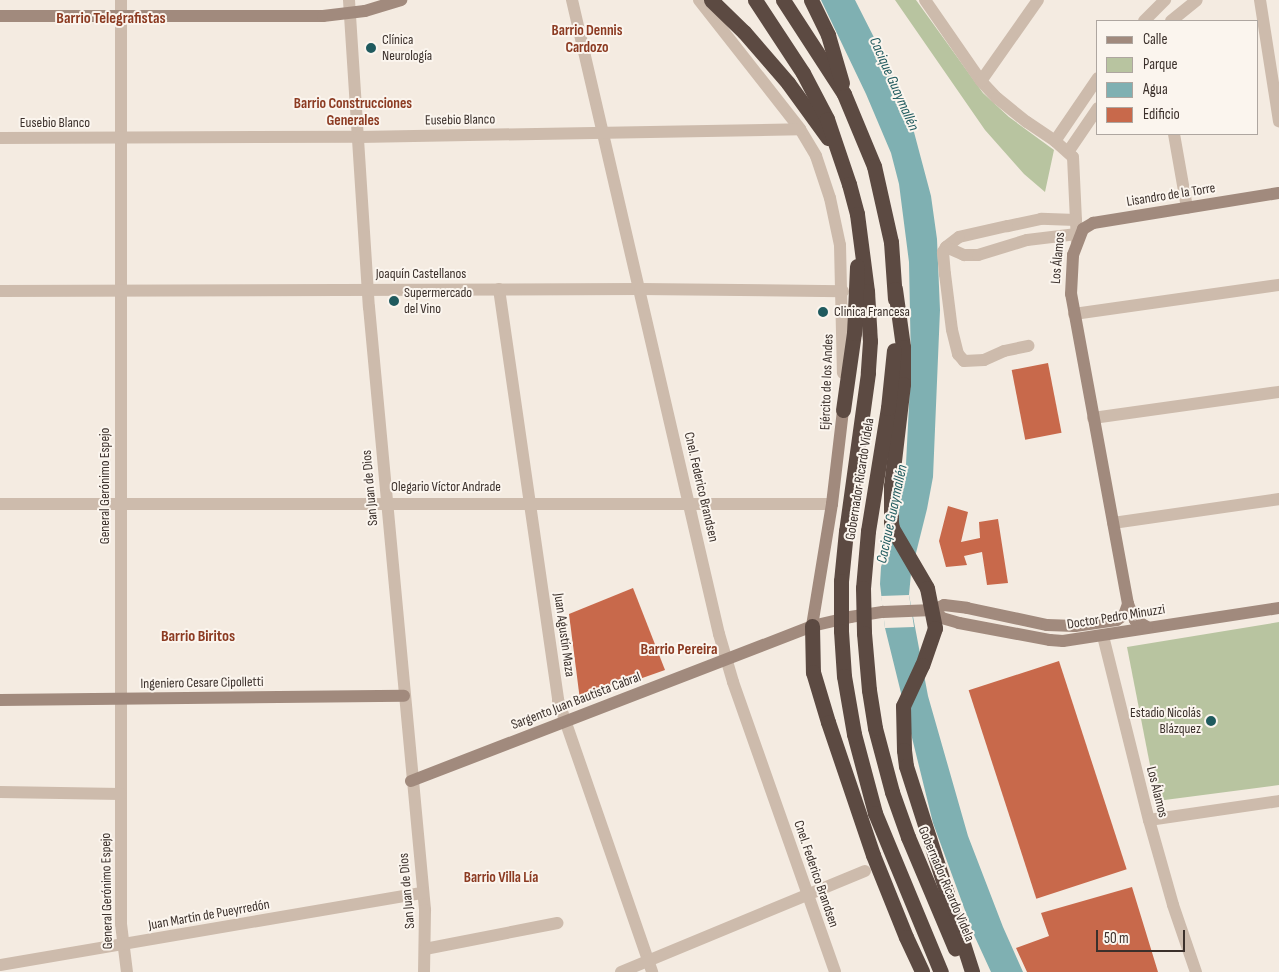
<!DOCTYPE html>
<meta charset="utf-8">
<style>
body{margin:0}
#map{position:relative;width:1279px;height:972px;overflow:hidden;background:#f4ebe1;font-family:"Sofia Sans Condensed",sans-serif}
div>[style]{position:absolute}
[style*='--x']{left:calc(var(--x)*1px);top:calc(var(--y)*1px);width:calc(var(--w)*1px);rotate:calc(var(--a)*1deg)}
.green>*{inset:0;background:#b8c4a0}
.water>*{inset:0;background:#7fb0b2}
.pier>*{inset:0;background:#f4ebe1}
.building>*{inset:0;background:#c8694b;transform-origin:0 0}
.street>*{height:12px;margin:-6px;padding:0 6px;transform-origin:6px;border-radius:6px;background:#cdbbac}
.secondary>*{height:12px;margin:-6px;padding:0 6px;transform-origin:6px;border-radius:6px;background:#a18a7d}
.highway>*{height:15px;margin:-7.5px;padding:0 7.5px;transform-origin:7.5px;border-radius:7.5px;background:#5c4a42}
.highway-bridge>*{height:15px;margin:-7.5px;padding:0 7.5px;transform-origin:7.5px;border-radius:7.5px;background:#5c4a42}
.dots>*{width:14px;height:14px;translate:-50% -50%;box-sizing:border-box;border:2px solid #fbf5ee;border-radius:50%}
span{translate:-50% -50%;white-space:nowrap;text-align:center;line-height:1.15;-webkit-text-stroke:4px #fbf5ee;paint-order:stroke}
.poi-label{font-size:14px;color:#3b302b}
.left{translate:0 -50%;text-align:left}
.right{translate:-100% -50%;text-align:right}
.street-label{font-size:14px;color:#3b302b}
.neighbourhood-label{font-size:15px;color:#8c3b22;font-weight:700}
.water-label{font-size:15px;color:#1f5a5e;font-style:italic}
.quarter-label{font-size:16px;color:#8c3b22;font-weight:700}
.legend{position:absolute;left:1096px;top:20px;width:162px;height:115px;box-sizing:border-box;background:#fbf5ee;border:1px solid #aea6a0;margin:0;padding:6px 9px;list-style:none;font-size:15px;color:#3b302b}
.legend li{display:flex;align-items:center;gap:10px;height:25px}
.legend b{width:25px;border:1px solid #aea6a0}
.scale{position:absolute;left:1096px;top:930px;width:89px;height:22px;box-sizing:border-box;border:2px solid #3b302b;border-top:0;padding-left:6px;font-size:15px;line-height:18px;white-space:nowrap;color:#3b302b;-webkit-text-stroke:4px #fbf5ee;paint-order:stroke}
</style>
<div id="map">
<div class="green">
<i style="clip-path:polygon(895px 0,916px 0,983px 93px,1009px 117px,1054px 150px,1045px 192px,1024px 174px,985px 130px)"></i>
<i style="clip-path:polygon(1279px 622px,1279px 785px,1157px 801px,1127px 647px)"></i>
</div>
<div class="water">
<i style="clip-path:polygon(821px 0,855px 0,891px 71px,910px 117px,931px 196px,937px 239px,940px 310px,933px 477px,927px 509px,911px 573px,909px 595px,928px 696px,968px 836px,1003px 927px,1023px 972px,991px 972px,974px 935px,933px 823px,885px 628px,880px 584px,881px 567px,899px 507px,906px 464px,911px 365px,909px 262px,899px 184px,891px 153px,866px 94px)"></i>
</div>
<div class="pier">
<i style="clip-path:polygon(909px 595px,914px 627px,885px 628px,881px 596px)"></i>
</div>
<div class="building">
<i style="left:1048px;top:363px;width:71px;height:37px;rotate:79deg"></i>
<i style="clip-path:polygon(948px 506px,968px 512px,961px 542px,980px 538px,979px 522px,998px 519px,1008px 583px,987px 585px,982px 552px,964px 556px,967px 565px,946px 567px,939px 541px)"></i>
<i style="clip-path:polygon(633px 588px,665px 670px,580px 700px,569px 614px)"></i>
<i style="left:1059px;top:661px;width:219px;height:95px;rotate:72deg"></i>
<i style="clip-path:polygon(1132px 887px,1158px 972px,1027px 972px,1016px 948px,1049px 936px,1041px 913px)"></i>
</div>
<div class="street">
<i style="--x:121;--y:0;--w:924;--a:90"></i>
<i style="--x:121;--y:924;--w:48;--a:82.9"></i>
<i style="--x:349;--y:0;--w:308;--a:86.3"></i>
<i style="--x:369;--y:307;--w:606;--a:84.69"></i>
<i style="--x:425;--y:910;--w:62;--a:90.9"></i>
<i style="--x:572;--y:0;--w:651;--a:76.95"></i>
<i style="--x:719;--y:634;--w:50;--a:73.7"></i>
<i style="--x:733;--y:682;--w:307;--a:70.6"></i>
<i style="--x:699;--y:0;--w:164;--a:51.9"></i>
<i style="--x:800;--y:129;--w:31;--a:59"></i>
<i style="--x:816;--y:156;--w:44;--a:71.6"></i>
<i style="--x:830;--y:198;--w:48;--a:78"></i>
<i style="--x:840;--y:245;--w:128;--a:88.7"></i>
<i style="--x:925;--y:0;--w:98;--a:55.3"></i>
<i style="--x:981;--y:81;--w:23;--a:47"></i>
<i style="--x:997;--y:98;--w:38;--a:39"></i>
<i style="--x:1027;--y:122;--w:34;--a:34"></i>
<i style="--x:1055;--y:141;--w:24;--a:42"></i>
<i style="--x:1073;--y:157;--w:85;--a:87.3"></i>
<i style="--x:1260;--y:0;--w:123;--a:81.1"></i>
<i style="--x:1144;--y:21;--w:30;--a:-45"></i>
<i style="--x:1171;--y:21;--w:33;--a:-39"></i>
<i style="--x:981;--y:81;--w:99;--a:-54.9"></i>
<i style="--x:1174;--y:134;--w:75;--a:80"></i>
<i style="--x:0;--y:138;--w:359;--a:-0.2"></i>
<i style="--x:359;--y:137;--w:441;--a:-1"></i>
<i style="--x:1055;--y:141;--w:76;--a:-55.7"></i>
<i style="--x:1068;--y:152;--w:53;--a:-55.7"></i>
<i style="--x:1076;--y:220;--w:35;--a:-178"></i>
<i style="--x:1041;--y:219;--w:35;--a:168"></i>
<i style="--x:1007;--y:226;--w:49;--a:167.1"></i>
<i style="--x:959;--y:237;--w:16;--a:142"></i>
<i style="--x:946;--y:247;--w:20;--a:24"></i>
<i style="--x:964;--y:255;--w:14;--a:0"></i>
<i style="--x:978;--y:255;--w:51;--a:-17"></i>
<i style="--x:1027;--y:240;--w:50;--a:-6.8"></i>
<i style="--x:946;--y:247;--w:6;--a:121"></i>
<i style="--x:943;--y:252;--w:22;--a:85"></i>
<i style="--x:945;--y:274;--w:56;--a:82.9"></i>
<i style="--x:952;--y:330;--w:25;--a:76"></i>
<i style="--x:958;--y:354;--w:9;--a:49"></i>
<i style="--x:964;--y:361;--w:20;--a:-3"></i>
<i style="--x:984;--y:360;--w:22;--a:-24"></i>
<i style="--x:1004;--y:351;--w:25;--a:-12"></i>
<i style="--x:499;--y:289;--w:415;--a:81.8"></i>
<i style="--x:558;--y:700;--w:288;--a:70.9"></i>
<i style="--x:0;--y:291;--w:640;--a:-0.18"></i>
<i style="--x:640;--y:289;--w:203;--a:0.6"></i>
<i style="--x:1074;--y:314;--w:207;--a:-8.1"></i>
<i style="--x:1093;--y:418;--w:188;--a:-8"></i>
<i style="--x:0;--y:504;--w:832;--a:0"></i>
<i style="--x:1113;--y:523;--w:168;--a:-8.2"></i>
<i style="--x:1103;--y:636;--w:190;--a:76"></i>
<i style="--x:1149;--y:820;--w:88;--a:74.2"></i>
<i style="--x:1173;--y:905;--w:71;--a:71.1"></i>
<i style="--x:0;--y:792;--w:121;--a:0.9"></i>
<i style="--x:1149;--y:820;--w:131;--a:-8.3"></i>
<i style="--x:425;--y:949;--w:135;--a:-11.1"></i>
<i style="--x:0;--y:965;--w:429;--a:-9.7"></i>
<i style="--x:621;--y:972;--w:264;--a:-22.5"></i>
</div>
<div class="secondary">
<i style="--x:0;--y:16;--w:323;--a:0"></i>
<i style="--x:323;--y:16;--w:42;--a:-6.8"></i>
<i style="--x:365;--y:11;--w:38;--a:-17"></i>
<i style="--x:933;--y:610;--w:12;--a:42"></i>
<i style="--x:942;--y:618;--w:18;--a:16"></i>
<i style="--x:959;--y:623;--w:93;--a:10.6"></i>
<i style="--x:1050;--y:640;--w:13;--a:4"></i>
<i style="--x:1063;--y:641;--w:219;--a:-8.7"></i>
<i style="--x:812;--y:626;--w:124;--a:-80.7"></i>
<i style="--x:832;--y:504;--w:95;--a:-83.3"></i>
<i style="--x:1147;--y:627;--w:14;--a:-150"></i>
<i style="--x:1135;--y:620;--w:17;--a:-114"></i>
<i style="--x:1128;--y:604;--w:315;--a:-100.4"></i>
<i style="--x:1071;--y:294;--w:39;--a:-87"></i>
<i style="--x:1073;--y:255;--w:28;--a:-69"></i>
<i style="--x:1083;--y:229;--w:12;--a:-31"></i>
<i style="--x:1093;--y:223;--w:188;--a:-9.2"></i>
<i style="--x:0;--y:700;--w:404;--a:-0.6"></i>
<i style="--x:411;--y:781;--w:430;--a:-21.1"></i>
<i style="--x:812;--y:626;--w:39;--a:-13"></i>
<i style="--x:850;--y:617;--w:33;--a:-9"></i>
<i style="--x:883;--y:612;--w:50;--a:-2.3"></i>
<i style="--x:933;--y:610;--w:12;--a:-24"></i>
<i style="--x:944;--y:605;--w:23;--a:7"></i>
<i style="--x:967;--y:608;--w:82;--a:12"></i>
<i style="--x:1047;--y:625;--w:28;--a:2"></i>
<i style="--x:1075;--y:626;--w:42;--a:-8.1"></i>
<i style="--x:1117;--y:620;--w:9;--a:-36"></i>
<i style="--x:1124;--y:615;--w:12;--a:-70"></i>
</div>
<div class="highway">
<i style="--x:711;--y:0;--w:46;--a:44.1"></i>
<i style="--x:744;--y:32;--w:67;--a:49.2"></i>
<i style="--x:788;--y:83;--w:68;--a:54"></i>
<i style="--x:755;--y:0;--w:87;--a:56.7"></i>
<i style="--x:803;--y:73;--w:52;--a:62.4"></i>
<i style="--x:827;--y:119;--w:69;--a:71.3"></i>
<i style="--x:849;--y:184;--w:31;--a:75"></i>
<i style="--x:857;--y:214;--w:78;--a:82.6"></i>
<i style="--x:867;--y:291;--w:50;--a:86.6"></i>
<i style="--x:870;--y:341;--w:32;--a:94"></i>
<i style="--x:868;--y:373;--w:160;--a:97.9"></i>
<i style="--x:783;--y:0;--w:112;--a:57"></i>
<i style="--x:844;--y:94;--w:78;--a:67.4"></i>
<i style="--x:874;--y:166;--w:78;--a:77.4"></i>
<i style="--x:891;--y:242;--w:57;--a:86"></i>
<i style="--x:811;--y:0;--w:39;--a:64"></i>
<i style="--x:828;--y:35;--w:50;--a:73.7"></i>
<i style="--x:895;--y:289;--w:59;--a:82.1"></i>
<i style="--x:903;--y:347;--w:37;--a:90"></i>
<i style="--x:903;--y:384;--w:103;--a:96.7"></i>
<i style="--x:891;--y:486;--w:36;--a:90"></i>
<i style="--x:891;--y:522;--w:6;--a:81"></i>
<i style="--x:892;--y:528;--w:69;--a:59.7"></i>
<i style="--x:927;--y:588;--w:41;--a:78.7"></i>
<i style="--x:935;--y:628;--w:39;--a:109"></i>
<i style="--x:922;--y:665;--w:45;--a:114.9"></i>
<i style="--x:903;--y:706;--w:44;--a:88.7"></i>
<i style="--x:904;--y:750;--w:16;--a:83"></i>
<i style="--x:906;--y:766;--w:216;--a:72.2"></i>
<i style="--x:843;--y:410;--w:78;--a:-81.9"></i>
<i style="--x:854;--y:333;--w:67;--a:-87.4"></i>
<i style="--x:868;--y:531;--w:125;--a:-80.8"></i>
<i style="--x:888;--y:408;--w:58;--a:-84.1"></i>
<i style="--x:812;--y:626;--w:46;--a:88.8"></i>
<i style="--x:813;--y:672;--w:52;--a:73.3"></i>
<i style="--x:828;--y:722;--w:140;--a:71.3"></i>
<i style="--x:873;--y:855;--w:88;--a:68.1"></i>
<i style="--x:906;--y:937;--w:38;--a:65"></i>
<i style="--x:875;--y:728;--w:66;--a:75.1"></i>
<i style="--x:892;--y:792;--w:48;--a:70.4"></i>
<i style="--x:908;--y:837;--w:121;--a:67.1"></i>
<i style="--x:854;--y:734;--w:82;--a:75.1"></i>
<i style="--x:875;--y:813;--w:172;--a:67.5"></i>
</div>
<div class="highway-bridge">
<i style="--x:846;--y:531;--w:50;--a:95.7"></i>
<i style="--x:841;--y:581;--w:50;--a:90"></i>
<i style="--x:841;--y:631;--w:45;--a:86.2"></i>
<i style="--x:844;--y:676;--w:59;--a:80.2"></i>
<i style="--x:868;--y:531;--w:57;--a:95"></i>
<i style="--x:863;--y:588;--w:45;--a:88.7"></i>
<i style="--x:864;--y:633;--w:57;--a:85"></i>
<i style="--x:869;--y:690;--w:38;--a:81"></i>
</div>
<div class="dots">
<i style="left:371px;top:48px;background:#1f5a5e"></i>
<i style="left:394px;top:301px;background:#1f5a5e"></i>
<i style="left:823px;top:312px;background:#1f5a5e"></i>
<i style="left:1211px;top:721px;background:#1f5a5e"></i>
</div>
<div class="poi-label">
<span class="left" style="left:382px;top:48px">Clínica<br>Neurología</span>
<span class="left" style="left:404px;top:301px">Supermercado<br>del Vino</span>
<span class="left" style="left:834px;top:312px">Clinica Francesa</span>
<span class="right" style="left:1201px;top:721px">Estadio Nicolás<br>Blázquez</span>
</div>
<div class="street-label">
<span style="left:460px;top:120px;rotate:-1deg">Eusebio Blanco</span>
<span style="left:55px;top:123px">Eusebio Blanco</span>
<span style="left:1171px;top:195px;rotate:-9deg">Lisandro de la Torre</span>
<span style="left:1058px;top:258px;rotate:-85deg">Los Álamos</span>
<span style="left:421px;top:274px">Joaquín Castellanos</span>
<span style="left:827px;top:382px;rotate:-88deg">Ejército de los Andes</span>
<span style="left:860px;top:479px;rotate:-81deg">Gobernador Ricardo Videla</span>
<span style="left:105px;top:486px;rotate:-90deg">General Gerónimo Espejo</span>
<span style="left:446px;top:487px">Olegario Víctor Andrade</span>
<span style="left:701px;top:487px;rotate:77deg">Cnel. Federico Brandsen</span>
<span style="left:370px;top:488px;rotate:-95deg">San Juan de Dios</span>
<span style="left:1116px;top:617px;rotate:-9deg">Doctor Pedro Minuzzi</span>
<span style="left:564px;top:635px;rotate:82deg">Juan Agustín Maza</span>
<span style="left:202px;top:683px;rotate:-1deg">Ingeniero Cesare Cipolletti</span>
<span style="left:576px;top:701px;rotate:-21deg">Sargento Juan Bautista Cabral</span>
<span style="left:1157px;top:792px;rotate:76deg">Los Álamos</span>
<span style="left:816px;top:874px;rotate:71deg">Cnel. Federico Brandsen</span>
<span style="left:946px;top:884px;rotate:67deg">Gobernador Ricardo Videla</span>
<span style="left:107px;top:891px;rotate:-91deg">General Gerónimo Espejo</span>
<span style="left:407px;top:891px;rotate:-95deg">San Juan de Dios</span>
<span style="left:209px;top:915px;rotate:-10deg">Juan Martín de Pueyrredón</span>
</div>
<div class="neighbourhood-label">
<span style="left:587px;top:39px">Barrio Dennis<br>Cardozo</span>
<span style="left:353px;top:112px">Barrio Construcciones<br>Generales</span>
<span style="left:501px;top:878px">Barrio Villa Lía</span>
</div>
<div class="water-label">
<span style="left:894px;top:84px;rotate:66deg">Cacique Guaymallén</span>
<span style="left:892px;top:514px;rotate:-78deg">Cacique Guaymallén</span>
</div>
<div class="quarter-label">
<span style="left:111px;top:19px">Barrio Telegrafistas</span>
<span style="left:198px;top:637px">Barrio Biritos</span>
<span style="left:679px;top:650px">Barrio Pereira</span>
</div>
<ul class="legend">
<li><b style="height:6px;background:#a18a7d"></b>Calle</li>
<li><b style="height:14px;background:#b8c4a0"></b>Parque</li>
<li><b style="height:14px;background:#7fb0b2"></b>Agua</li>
<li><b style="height:14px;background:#c8694b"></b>Edificio</li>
</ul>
<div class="scale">50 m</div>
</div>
